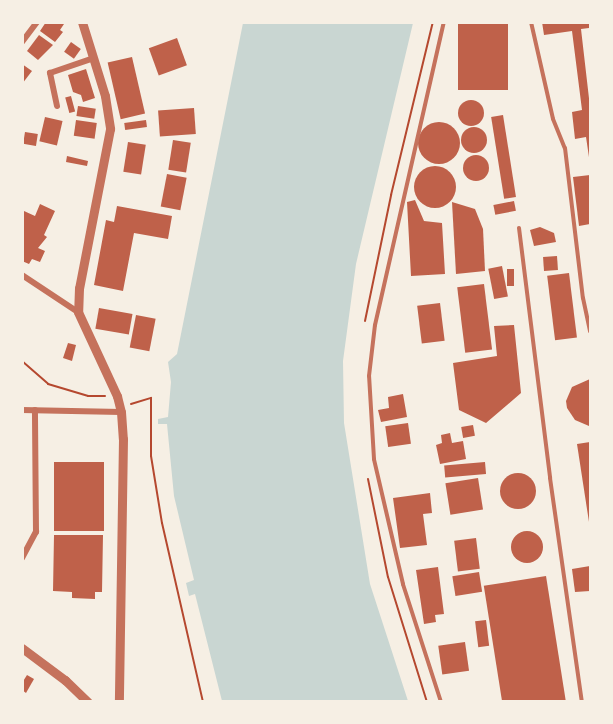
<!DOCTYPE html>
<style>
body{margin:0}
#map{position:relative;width:613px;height:724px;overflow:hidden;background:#f6efe4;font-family:Cabin,sans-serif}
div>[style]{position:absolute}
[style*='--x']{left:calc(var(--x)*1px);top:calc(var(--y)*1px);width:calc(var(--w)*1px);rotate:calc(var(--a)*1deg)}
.water>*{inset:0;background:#c9d6d2}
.building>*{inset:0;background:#bf614a;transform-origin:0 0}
.round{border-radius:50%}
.path>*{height:2px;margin:-1px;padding:0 1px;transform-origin:1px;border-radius:1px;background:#b5482f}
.service>*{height:4px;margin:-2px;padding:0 2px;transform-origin:2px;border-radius:2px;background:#c5725c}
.minor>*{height:6px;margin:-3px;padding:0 3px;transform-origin:3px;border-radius:3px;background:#c5725c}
.tertiary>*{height:9px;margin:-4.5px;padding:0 4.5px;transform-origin:4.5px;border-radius:4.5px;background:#c5725c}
span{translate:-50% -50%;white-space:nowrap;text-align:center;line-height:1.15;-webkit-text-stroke:4.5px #f6efe4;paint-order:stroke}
.frame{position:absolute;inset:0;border:24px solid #f6efe4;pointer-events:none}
</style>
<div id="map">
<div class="water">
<i style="clip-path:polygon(243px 23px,413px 23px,356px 264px,343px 361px,344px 423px,370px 584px,408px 701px,222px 701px,195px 594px,189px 596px,186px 583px,194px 580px,174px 496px,167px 424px,158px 424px,158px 419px,168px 417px,171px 382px,168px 362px,177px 354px)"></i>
</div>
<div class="building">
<i style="clip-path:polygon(46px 22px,64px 24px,60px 30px,63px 32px,55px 42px,40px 31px)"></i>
<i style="left:458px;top:22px;width:50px;height:68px"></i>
<i style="clip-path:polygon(542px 22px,589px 22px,589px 28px,581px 29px,590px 107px,590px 164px,586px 137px,575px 139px,572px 112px,582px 110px,572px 31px,544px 35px)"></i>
<i style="clip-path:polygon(39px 35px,53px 45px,38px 60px,27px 51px)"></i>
<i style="left:177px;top:38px;width:29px;height:30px;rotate:70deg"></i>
<i style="left:71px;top:42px;width:12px;height:12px;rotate:35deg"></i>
<i style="left:132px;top:57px;width:58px;height:25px;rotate:77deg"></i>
<i style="clip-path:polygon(22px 64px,32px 71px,22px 84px)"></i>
<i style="clip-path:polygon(86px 69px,95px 98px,83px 102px,81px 95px,73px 92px,68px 75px)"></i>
<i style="left:71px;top:96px;width:16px;height:6px;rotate:75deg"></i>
<i class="round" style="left:458px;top:100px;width:26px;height:26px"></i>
<i style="left:78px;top:106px;width:18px;height:10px;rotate:9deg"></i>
<i style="left:194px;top:108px;width:26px;height:36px;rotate:86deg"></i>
<i style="left:503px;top:115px;width:83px;height:12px;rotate:81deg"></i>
<i style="left:45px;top:117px;width:18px;height:25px;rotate:13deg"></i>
<i style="left:76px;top:120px;width:21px;height:16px;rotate:8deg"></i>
<i style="left:146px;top:120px;width:7px;height:22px;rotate:82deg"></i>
<i class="round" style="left:418px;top:122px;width:42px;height:42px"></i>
<i class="round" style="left:461px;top:127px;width:26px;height:26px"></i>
<i style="left:25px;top:132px;width:13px;height:12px;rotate:9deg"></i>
<i style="left:173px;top:140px;width:18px;height:30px;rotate:9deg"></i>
<i style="left:128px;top:142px;width:18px;height:30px;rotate:9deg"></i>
<i class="round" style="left:463px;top:155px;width:26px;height:26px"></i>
<i style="clip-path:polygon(67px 156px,88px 161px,87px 166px,66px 162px)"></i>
<i class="round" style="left:414px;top:166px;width:42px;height:42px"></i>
<i style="left:167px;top:174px;width:20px;height:33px;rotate:11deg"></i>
<i style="clip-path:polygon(590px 175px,590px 224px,579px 226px,573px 177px)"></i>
<i style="clip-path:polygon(415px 200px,424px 221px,442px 223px,445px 274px,411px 276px,407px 202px)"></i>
<i style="left:514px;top:201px;width:10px;height:21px;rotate:79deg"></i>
<i style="clip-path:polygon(452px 202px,475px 209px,483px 229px,485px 271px,456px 274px)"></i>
<i style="clip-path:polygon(40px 204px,55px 211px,44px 235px,47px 237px,38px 248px,45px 251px,40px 262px,32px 259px,29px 264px,22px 261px,22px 214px,24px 211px,35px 216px)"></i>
<i style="clip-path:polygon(117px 206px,172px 216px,168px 239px,134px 233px,123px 291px,94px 285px,106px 220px,114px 222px)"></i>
<i style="clip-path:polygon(540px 227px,554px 233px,556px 242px,534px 246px,530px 230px)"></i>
<i style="left:557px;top:256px;width:14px;height:14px;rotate:86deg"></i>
<i style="left:502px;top:266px;width:31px;height:14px;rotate:79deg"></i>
<i style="left:507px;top:269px;width:7px;height:17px"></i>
<i style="left:569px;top:273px;width:65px;height:22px;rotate:83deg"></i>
<i style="left:484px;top:284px;width:66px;height:27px;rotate:83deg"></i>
<i style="left:440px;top:303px;width:38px;height:23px;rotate:83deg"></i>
<i style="left:99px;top:308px;width:34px;height:21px;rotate:10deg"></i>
<i style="left:136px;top:315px;width:20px;height:33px;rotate:11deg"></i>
<i style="clip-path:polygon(514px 325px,521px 393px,486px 423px,459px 410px,453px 363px,497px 356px,494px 326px)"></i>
<i style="clip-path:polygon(68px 343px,76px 345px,72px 361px,63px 358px)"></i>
<i style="clip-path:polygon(590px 379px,590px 425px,589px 426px,575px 420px,567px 408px,566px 401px,572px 387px)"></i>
<i style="clip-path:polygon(403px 394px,407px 417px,381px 422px,378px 410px,389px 408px,388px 397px)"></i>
<i style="left:408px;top:423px;width:21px;height:23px;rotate:82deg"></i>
<i style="left:473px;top:425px;width:11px;height:12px;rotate:80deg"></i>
<i style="clip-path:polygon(450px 433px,452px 443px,463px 441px,466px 459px,440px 464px,436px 445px,442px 443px,441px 435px)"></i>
<i style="clip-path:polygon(590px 442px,590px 522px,589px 522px,577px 444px)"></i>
<i style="left:54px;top:462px;width:50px;height:69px"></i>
<i style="left:485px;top:462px;width:12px;height:41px;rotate:85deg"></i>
<i class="round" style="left:500px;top:473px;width:36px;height:36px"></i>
<i style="left:478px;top:478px;width:32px;height:33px;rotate:81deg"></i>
<i style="clip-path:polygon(430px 493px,432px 513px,423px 514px,427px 545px,400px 548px,393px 498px)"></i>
<i class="round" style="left:511px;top:531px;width:32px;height:32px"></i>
<i style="clip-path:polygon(54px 535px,103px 535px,102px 592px,95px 592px,95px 599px,72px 598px,72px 592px,53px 591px)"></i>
<i style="left:476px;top:538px;width:31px;height:22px;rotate:83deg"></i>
<i style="clip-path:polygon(590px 566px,590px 591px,575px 592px,572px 569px)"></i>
<i style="clip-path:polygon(438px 567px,444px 614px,435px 615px,436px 622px,424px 624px,416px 570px)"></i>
<i style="left:479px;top:572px;width:20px;height:27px;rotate:81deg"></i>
<i style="left:546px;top:576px;width:127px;height:63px;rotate:81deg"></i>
<i style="left:486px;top:620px;width:26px;height:11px;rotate:83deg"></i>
<i style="left:465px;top:642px;width:29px;height:27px;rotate:82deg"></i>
<i style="clip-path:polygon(27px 675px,34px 679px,26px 693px,22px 690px,22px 683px)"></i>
</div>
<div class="path">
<i style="--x:365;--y:321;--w:129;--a:-78.3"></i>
<i style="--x:391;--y:195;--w:178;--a:-76.4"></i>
<i style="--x:22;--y:361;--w:35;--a:41"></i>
<i style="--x:48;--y:384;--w:42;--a:16.7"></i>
<i style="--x:88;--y:396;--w:17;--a:0"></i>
<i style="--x:131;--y:404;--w:21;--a:-17"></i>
<i style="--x:151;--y:398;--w:58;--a:90"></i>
<i style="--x:151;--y:456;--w:68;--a:80.7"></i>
<i style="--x:162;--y:523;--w:184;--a:77.1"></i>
<i style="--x:368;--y:479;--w:100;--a:78.5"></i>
<i style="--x:388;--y:577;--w:131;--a:72.7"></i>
</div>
<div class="service">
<i style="--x:531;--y:22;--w:99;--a:77.2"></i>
<i style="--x:553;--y:119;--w:31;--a:68"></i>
<i style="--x:565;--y:148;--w:151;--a:83.2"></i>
<i style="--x:583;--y:298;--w:34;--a:78"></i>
<i style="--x:519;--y:228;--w:252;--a:82.9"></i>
<i style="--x:550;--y:478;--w:226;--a:81.9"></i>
<i style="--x:441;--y:702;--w:124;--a:-107.9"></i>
<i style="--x:403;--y:584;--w:128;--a:-103.1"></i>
<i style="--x:374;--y:459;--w:83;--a:-93.4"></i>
<i style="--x:369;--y:376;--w:51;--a:-83.3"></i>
<i style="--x:375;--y:325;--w:311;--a:-77.2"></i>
</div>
<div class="minor">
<i style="--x:22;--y:42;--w:25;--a:-53"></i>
<i style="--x:57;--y:106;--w:34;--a:-102"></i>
<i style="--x:50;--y:73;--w:46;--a:-18.8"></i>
<i style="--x:22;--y:275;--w:67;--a:33.5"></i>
<i style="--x:22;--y:410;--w:99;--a:1.2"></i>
<i style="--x:22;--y:558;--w:30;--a:-62"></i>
<i style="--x:36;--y:532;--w:122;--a:-90.5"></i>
</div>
<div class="tertiary">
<i style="--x:82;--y:22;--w:77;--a:72.7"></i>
<i style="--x:105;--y:96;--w:33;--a:81"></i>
<i style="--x:110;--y:129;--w:162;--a:101"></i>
<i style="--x:79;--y:288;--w:24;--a:92"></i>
<i style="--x:78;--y:312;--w:93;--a:65.1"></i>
<i style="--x:117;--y:396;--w:16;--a:76"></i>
<i style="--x:121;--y:412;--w:27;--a:86"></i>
<i style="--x:123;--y:439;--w:263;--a:90.9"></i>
<i style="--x:22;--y:648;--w:54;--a:36.7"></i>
<i style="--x:65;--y:680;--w:32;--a:44"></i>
</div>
<div class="frame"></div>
</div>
